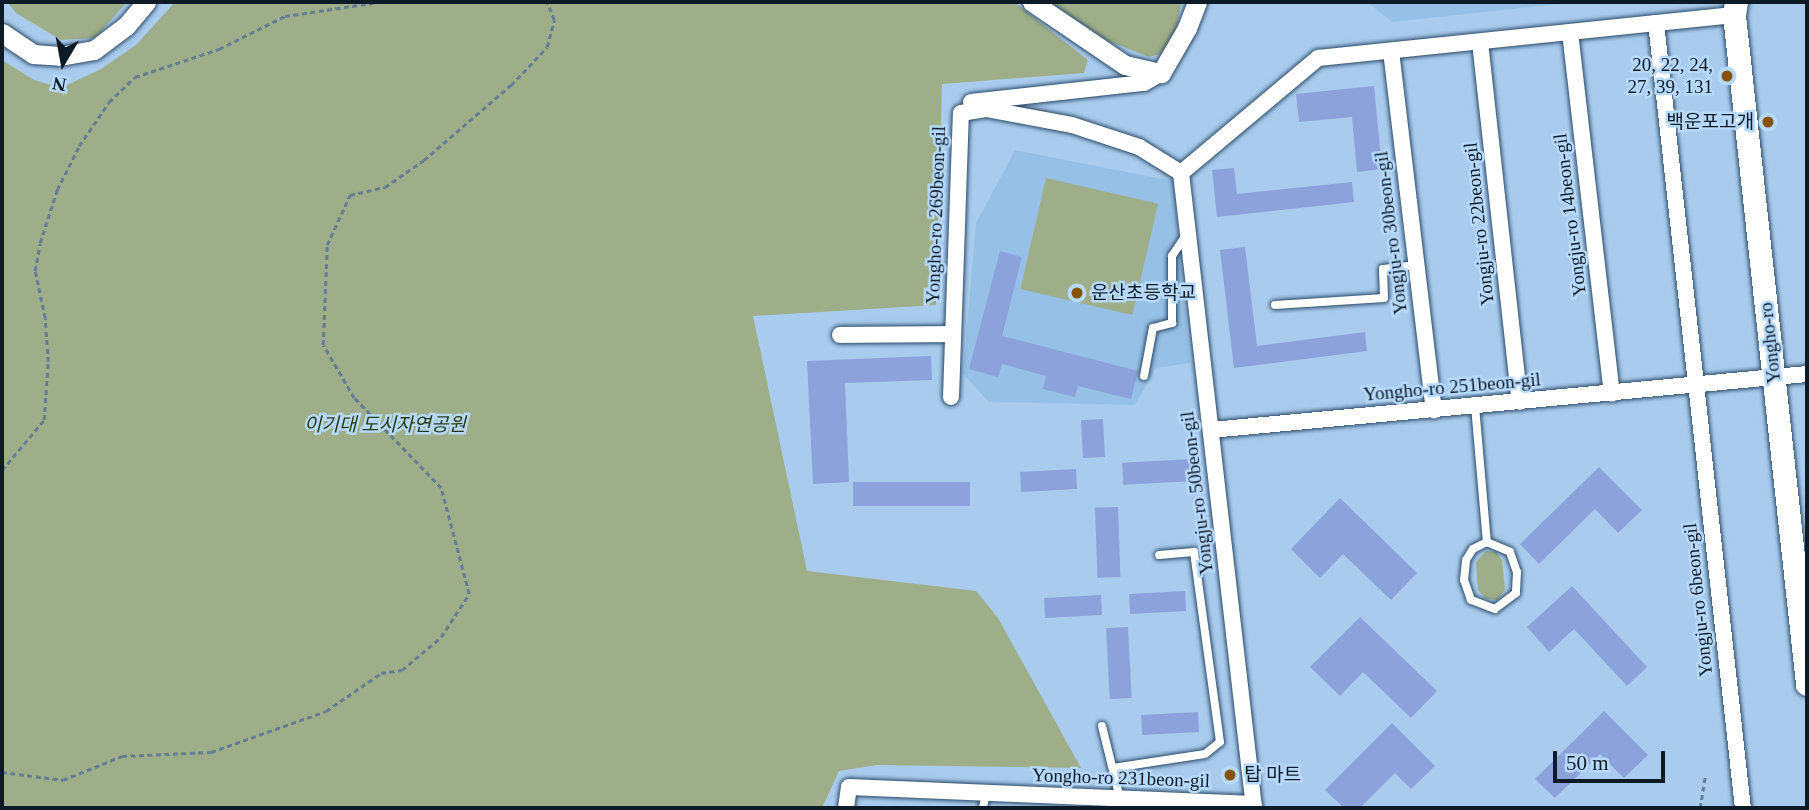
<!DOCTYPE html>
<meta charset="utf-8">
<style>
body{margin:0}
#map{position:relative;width:1809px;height:810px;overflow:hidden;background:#a9ccee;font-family:"Times New Roman","Noto Sans KR",serif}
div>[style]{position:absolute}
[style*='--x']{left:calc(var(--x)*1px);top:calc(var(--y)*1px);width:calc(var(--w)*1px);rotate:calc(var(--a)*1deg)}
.built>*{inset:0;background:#97c0e6}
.green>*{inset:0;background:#9dae88;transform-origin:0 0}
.building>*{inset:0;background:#8ca2da;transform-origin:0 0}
.path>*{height:2.5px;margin-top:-1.25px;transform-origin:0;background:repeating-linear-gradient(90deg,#657e96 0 5px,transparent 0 8.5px)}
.roads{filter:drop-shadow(0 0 2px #2b4a67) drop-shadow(0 0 2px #2b4a67)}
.service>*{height:8px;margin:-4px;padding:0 4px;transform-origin:4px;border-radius:4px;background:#fff}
.minor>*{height:16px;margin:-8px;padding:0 8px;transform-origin:8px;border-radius:8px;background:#fff}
.tertiary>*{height:19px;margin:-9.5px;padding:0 9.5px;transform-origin:9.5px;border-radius:9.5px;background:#fff}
.secondary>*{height:23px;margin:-11.5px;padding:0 11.5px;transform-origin:11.5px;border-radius:11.5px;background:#fff}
.dots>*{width:19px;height:19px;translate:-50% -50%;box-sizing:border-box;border:4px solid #b6d9fc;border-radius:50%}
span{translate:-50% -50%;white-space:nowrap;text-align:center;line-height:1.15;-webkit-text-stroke:5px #b6d9fc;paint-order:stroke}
.poi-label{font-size:19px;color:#0e1b27}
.right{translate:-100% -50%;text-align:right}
.left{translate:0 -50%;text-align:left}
.street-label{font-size:19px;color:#0e1b27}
.park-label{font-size:19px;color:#28390d;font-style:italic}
.frame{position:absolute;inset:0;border:4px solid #0e1b27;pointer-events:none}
.north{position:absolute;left:28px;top:28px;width:70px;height:70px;-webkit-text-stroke:5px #b6d9fc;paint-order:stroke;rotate:190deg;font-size:19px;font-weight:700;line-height:28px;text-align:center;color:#0e1b27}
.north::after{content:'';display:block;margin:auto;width:24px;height:32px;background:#0e1b27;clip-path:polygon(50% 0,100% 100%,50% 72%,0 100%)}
.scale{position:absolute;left:1553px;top:751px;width:112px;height:32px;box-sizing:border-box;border:4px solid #0e1b27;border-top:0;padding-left:9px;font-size:21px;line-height:24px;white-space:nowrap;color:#0e1b27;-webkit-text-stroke:5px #b6d9fc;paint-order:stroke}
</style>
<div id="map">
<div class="built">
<i style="clip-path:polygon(1367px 2px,1576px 2px,1392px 22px)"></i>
<i style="clip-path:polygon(1015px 150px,1173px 181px,1190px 363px,1156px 368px,1135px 405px,989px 402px,963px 374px,976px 223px)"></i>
</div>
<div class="green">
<i style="clip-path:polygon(7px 2px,127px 2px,95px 38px,61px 40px,16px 13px)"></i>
<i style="clip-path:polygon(175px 2px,1014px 2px,1088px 60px,1084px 73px,942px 84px,936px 305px,753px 316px,807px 571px,976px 591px,998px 618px,1081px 768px,877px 765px,839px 771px,822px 808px,2px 808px,2px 60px,34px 80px,61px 88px,101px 69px,136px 45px)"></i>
<i style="clip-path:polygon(1050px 2px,1181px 2px,1173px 51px,1149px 57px,1106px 40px)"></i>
<i style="left:1046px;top:178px;width:115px;height:114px;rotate:13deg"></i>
<i style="clip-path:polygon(1486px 551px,1496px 552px,1502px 560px,1505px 589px,1498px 600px,1486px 599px,1478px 590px,1476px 562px)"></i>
</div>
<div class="building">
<i style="clip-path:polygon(1374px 86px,1382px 169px,1357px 172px,1352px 117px,1299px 122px,1296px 94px)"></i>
<i style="clip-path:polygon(1234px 168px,1237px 194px,1352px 182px,1354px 202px,1217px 217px,1212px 170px)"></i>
<i style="clip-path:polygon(1245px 247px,1257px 346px,1365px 332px,1367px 351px,1234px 368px,1220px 250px)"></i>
<i style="clip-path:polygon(1000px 251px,1022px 257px,1002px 336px,1138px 371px,1131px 399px,1078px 386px,1075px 397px,1043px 389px,1046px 376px,1002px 364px,998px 377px,969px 369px)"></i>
<i style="clip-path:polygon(931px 356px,932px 380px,845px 383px,849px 482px,813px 484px,807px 361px)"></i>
<i style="left:1103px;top:419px;width:38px;height:22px;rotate:87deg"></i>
<i style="left:1193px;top:459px;width:22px;height:71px;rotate:87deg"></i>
<i style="clip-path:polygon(1599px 467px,1642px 510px,1618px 533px,1595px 509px,1539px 564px,1520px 544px)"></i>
<i style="left:1076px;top:469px;width:20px;height:56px;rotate:87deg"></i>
<i style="left:970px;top:482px;width:24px;height:117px;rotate:90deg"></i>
<i style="clip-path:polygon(1340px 498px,1417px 573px,1391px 600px,1343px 554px,1320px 578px,1291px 549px)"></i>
<i style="left:1118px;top:507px;width:70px;height:23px;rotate:88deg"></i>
<i style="clip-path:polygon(1572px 586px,1647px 667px,1627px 686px,1574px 629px,1549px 652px,1527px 627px)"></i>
<i style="left:1185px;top:591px;width:20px;height:56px;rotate:87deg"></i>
<i style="left:1101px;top:595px;width:20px;height:57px;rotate:87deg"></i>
<i style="clip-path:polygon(1360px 617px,1437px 691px,1411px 718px,1363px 672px,1340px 696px,1310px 667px)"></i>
<i style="left:1128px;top:627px;width:71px;height:22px;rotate:87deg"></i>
<i style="clip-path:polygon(1604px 711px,1648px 755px,1624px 778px,1600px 754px,1555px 798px,1535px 779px)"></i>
<i style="left:1198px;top:712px;width:20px;height:57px;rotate:87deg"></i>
<i style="clip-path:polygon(1392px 723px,1435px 766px,1411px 789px,1395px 773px,1360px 808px,1344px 808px,1325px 790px)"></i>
</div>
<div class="path">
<i style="--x:2;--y:470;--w:65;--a:-50"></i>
<i style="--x:44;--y:420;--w:58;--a:-86.1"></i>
<i style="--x:48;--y:362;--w:44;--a:-93.9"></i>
<i style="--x:45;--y:318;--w:48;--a:-102"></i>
<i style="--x:35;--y:271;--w:28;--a:-80"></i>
<i style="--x:40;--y:243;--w:56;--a:-72.2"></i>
<i style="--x:57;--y:190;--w:49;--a:-63.4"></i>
<i style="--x:79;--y:146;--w:53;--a:-55.7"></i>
<i style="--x:109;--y:102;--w:36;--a:-44"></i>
<i style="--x:135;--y:77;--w:89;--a:-18.4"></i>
<i style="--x:219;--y:49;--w:74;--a:-26.6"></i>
<i style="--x:285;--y:16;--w:95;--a:-8.5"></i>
<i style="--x:2;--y:772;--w:62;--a:7.5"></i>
<i style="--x:63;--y:780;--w:64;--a:-22.1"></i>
<i style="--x:122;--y:756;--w:89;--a:-2.6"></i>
<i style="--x:211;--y:752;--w:122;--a:-19.6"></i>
<i style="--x:326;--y:711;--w:67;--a:-34.6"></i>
<i style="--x:381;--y:673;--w:21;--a:-8"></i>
<i style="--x:402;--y:670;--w:51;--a:-40.2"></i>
<i style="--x:441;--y:637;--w:51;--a:-56.9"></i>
<i style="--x:469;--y:594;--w:110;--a:-104.8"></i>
<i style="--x:441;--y:488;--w:125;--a:-134"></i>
<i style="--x:354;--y:398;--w:61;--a:-120.3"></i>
<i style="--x:323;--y:345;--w:100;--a:-87.7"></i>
<i style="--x:327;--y:245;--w:55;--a:-65.3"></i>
<i style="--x:350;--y:195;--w:36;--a:-13"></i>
<i style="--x:385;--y:187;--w:47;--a:-34.7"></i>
<i style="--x:424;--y:160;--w:115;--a:-40.8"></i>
<i style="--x:511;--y:85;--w:52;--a:-46.5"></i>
<i style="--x:547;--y:47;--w:28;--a:-75"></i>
<i style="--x:554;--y:20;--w:19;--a:-111"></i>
<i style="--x:1700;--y:808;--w:31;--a:-81"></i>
</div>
<div class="roads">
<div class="service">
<i style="--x:1275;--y:305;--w:109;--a:-3.7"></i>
<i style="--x:1384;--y:298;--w:29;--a:-92"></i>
<i style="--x:1383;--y:269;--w:32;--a:-7"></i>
<i style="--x:1144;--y:376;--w:49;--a:-79.4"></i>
<i style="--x:1153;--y:328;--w:20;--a:-15"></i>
<i style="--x:1172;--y:323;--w:67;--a:-90"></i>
<i style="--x:1172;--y:256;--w:25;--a:-56"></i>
<i style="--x:1475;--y:406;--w:137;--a:85"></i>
<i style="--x:1487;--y:542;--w:25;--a:23"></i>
<i style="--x:1510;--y:552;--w:21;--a:71"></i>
<i style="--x:1517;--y:572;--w:21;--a:93"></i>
<i style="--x:1516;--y:593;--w:26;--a:143"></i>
<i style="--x:1495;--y:609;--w:26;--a:-159"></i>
<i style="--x:1471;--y:600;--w:21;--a:-109"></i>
<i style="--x:1464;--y:580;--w:20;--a:-84"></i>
<i style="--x:1466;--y:560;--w:13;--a:-58"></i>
<i style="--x:1473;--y:549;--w:16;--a:-27"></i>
<i style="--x:1102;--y:726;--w:75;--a:76.1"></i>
<i style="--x:1120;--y:799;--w:9;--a:103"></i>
<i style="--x:1113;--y:768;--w:93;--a:-8.7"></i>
<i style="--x:1205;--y:754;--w:19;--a:-39"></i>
<i style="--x:1220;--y:742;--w:192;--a:-97.8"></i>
<i style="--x:1194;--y:552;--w:35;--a:175"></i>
<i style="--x:983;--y:808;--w:15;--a:-79"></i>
</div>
<div class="minor">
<i style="--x:1656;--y:23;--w:790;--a:83.68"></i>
<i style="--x:1570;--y:32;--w:364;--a:83.4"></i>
<i style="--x:1480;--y:42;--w:362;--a:83.7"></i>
<i style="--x:1391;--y:51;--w:362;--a:83.2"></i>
<i style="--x:971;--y:102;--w:174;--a:-6.3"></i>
<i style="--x:1144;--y:83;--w:20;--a:-30"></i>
<i style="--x:1181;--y:173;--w:639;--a:83.44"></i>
<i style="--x:1181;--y:173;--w:179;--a:-40"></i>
<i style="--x:1318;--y:58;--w:418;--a:-5.9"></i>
<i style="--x:840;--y:335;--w:112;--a:-0.5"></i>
<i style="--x:951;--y:397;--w:284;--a:-88"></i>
<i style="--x:961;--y:113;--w:25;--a:-9"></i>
<i style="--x:986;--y:109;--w:87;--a:10.5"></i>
<i style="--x:1072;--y:125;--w:71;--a:18.2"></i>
<i style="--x:1139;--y:147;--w:49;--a:31.8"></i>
<i style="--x:1211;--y:430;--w:599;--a:-5.37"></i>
<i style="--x:846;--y:808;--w:21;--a:-82"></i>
<i style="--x:849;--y:787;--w:405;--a:2.4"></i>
</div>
<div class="tertiary">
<i style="--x:1032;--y:2;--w:112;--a:34.1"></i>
<i style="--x:1125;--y:65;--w:37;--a:13"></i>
<i style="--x:1161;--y:73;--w:52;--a:-60"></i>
<i style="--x:1187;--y:28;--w:28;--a:-69"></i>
<i style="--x:2;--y:33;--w:37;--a:34"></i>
<i style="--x:33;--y:54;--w:27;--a:4"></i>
<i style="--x:60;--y:56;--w:35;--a:-10"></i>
<i style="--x:94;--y:50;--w:40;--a:-37"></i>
<i style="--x:126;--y:26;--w:31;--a:-50"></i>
</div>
<div class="secondary">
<i style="--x:1736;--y:2;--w:13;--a:99"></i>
<i style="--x:1734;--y:15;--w:673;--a:83.77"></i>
</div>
</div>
<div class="dots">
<i style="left:1727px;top:76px;background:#875200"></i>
<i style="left:1768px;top:122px;background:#875200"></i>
<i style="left:1077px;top:293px;background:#875200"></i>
<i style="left:1230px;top:775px;background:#875200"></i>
</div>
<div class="poi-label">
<span class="right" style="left:1713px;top:76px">20, 22, 24,<br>27, 39, 131</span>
<span class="right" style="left:1754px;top:122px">백운포고개</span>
<span class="left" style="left:1091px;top:293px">운산초등학교</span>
<span class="left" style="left:1244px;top:775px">탑 마트</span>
</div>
<div class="street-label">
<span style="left:936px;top:215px;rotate:-88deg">Yongho-ro 269beon-gil</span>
<span style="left:1570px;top:215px;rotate:-97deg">Yongju-ro 14beon-gil</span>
<span style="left:1479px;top:224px;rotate:-96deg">Yongju-ro 22beon-gil</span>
<span style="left:1391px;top:233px;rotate:-97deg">Yongju-ro 30beon-gil</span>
<span style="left:1770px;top:343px;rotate:-96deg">Yongho-ro</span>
<span style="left:1452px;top:387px;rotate:-5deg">Yongho-ro 251beon-gil</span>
<span style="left:1197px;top:493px;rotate:-97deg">Yongju-ro 50beon-gil</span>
<span style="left:1698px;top:600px;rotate:-96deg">Yongju-ro 6beon-gil</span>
<span style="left:1121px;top:778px;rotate:2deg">Yongho-ro 231beon-gil</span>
</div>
<div class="park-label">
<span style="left:385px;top:425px">이기대 도시자연공원</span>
</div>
<div class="frame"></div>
<div class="north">N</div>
<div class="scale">50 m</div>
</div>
